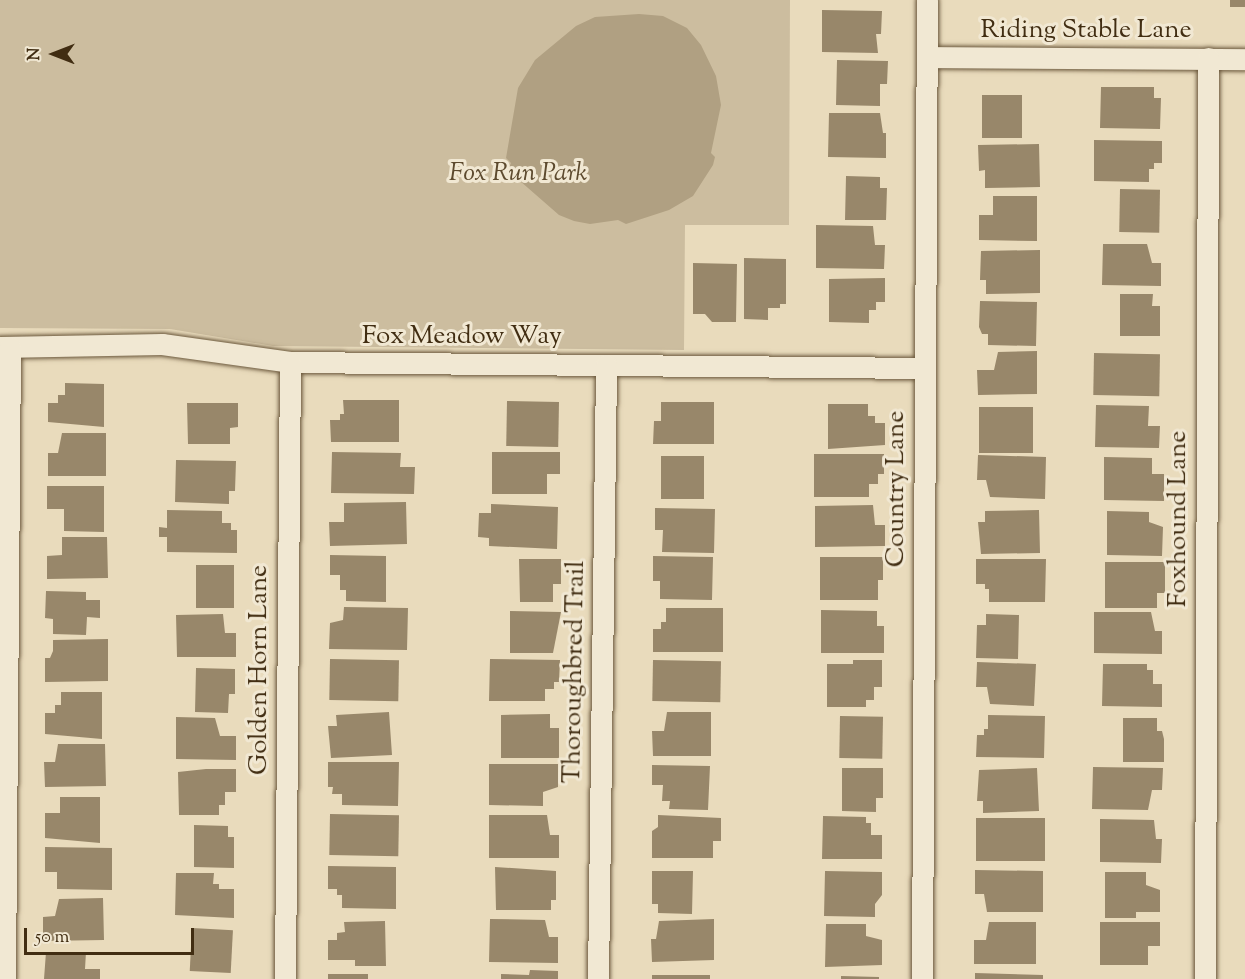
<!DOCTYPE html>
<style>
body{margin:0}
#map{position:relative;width:1245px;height:979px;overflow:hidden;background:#e9dbbc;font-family:"Sorts Mill Goudy",serif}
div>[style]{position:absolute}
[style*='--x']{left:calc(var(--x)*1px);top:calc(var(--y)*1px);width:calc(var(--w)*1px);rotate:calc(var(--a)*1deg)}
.green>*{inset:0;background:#ccbd9f}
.water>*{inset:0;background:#b0a082}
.building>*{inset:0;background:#98876a;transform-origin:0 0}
.roads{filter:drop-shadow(0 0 2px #6b583c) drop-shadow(0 0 2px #6b583c)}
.minor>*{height:21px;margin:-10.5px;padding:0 10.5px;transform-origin:10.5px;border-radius:10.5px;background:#f1e8d3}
span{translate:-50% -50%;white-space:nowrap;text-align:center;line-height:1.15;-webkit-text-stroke:6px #f1e8d3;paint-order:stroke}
.street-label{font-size:26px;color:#412d12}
.park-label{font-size:26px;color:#5d4a2e;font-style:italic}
.north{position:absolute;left:24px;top:24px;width:60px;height:60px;-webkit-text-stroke:4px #f1e8d3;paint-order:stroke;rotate:270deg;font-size:16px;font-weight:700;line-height:24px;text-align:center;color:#412d12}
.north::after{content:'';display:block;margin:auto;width:21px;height:27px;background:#412d12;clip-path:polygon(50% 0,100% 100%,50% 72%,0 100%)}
.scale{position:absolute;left:24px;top:928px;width:170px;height:27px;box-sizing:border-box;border:3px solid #412d12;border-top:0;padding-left:8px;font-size:18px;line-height:21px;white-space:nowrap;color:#412d12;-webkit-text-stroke:4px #f1e8d3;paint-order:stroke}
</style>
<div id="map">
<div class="green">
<i style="clip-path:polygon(0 0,790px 0,789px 225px,685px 225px,684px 350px,273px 346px,170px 329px,0 328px)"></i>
</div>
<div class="water">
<i style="clip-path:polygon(639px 14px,663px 16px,687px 28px,701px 45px,716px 76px,721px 105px,711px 153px,715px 157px,713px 165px,693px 196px,669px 210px,626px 224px,618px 220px,590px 224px,574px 221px,559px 215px,520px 181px,519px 175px,508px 170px,511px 163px,506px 158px,518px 88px,535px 60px,576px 26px,595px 17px)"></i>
</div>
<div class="building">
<i style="left:1230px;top:0;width:15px;height:7px"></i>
<i style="clip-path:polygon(822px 10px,882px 11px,881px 34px,876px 34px,878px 53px,822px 52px)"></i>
<i style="clip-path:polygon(837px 60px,888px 61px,887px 84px,880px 84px,880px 106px,836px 105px)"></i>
<i style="clip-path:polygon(1101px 87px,1154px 87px,1154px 98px,1161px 98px,1160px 129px,1100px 128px)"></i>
<i style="left:982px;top:95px;width:40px;height:43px"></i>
<i style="clip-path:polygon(829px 113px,880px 113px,883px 133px,886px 133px,886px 158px,828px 157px)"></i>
<i style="clip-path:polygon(1094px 140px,1162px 141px,1162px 163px,1154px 163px,1154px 169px,1149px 169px,1149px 182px,1094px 181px)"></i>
<i style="clip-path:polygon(1039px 144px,1040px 187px,985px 188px,985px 170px,979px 171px,978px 145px)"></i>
<i style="clip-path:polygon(846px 176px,880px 177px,880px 188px,887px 188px,886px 220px,845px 220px)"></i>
<i style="left:1120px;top:189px;width:40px;height:43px;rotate:1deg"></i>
<i style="clip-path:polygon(993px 196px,1037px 196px,1037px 241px,979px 240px,979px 215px,993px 215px)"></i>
<i style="clip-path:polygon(816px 225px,873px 226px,875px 245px,885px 245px,884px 269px,816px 268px)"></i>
<i style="clip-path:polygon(1103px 244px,1147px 244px,1152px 263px,1161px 263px,1161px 286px,1102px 285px)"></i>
<i style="clip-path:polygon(1040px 250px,1040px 293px,986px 294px,986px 280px,980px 280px,981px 251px)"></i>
<i style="clip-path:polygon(744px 258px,786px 259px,786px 304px,780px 304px,780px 308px,768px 308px,768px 320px,744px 319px)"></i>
<i style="clip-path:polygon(693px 263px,737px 264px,736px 322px,712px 322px,705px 314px,693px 314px)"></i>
<i style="clip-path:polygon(885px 278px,885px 302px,876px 302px,876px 310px,869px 310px,869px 323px,829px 322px,829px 279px)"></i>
<i style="clip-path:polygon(1120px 294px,1153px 294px,1152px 306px,1160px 306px,1160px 336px,1120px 336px)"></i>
<i style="clip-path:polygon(980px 301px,1037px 302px,1036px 346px,988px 345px,988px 334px,982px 334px,979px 327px)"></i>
<i style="clip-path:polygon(1037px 351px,1037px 394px,978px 395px,977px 370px,994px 370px,998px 352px)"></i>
<i style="left:1094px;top:353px;width:66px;height:42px;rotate:1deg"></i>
<i style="clip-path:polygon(65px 383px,104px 384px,104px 427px,48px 422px,48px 403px,58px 403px,58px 395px,65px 395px)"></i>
<i style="clip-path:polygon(343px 400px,399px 400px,399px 442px,331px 442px,330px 420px,340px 420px,340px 414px,344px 414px)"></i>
<i style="left:507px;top:401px;width:52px;height:45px;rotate:1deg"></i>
<i style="clip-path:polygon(661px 402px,714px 402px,714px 444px,653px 444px,654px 421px,661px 421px)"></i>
<i style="clip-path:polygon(187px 403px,238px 403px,238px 427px,230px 428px,230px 444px,188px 444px)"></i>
<i style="clip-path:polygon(828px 404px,868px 404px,868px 416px,875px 416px,875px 423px,885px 423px,885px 445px,828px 449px)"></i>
<i style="clip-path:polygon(1096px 405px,1149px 406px,1148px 426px,1160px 426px,1159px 448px,1095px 447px)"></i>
<i style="left:979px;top:407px;width:54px;height:46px"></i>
<i style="clip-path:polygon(62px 433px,106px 433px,106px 476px,48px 476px,48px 453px,58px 453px)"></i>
<i style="clip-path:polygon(332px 452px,401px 453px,400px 467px,415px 467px,414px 494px,331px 493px)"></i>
<i style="clip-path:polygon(492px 452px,560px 452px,560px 474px,547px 474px,547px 494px,492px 494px)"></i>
<i style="clip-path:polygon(814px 454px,884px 454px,884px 474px,878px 474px,878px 484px,869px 484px,869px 497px,814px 497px)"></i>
<i style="clip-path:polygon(978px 455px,1046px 457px,1045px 499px,990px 497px,986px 480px,977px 480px)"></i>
<i style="left:661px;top:456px;width:43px;height:43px"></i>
<i style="clip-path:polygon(1104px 457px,1152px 458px,1152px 474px,1164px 474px,1164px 501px,1104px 500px)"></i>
<i style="clip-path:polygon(176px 460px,236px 461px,235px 491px,229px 491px,229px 504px,175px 502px)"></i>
<i style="clip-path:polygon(47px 486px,104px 486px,104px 532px,64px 531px,64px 509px,47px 509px)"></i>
<i style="clip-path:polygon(406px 502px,407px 544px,330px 546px,329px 522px,344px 522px,344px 503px)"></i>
<i style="clip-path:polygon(491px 504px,558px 507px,557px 549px,489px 546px,489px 538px,478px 537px,479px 513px,491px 513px)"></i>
<i style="clip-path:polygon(873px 505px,875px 525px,885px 525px,885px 546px,815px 547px,815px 506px)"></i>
<i style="clip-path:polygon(655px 508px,715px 509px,714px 553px,662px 552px,663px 530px,655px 530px)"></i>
<i style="clip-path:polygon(167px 510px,222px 511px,222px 523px,231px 523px,231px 530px,237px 530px,237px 553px,167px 552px,167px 537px,159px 537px,159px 527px,167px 528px)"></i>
<i style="clip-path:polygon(1039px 510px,1040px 553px,981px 554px,978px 522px,985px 522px,985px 511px)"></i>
<i style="clip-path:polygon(1107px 511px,1149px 512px,1149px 522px,1163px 527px,1162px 556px,1107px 555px)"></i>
<i style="clip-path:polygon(62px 537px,107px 537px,108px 578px,47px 579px,47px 556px,62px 555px)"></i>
<i style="clip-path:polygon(330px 555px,386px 556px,386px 602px,346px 601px,346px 590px,340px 590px,340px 575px,330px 575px)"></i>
<i style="clip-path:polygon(653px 556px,713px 557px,712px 600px,660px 599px,660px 581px,653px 581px)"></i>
<i style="clip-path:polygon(820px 557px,883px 557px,883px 580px,878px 580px,878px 600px,820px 600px)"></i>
<i style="clip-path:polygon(519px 559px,561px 559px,561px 584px,553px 584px,553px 602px,520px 602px)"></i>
<i style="clip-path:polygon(976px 559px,1046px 559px,1045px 602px,989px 602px,989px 589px,985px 589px,985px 584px,976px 584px)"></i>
<i style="clip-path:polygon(1105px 562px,1165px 562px,1165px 593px,1157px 593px,1157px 608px,1105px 608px)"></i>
<i style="left:196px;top:565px;width:38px;height:43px"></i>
<i style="clip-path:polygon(46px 591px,86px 592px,86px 600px,100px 600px,100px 618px,87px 617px,86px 635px,53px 634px,53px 619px,45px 618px)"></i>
<i style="clip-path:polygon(344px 607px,408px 608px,407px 650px,329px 649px,330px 623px,343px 620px)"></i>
<i style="clip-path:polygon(666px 608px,723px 608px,723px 652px,653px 652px,653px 629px,661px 629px,661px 622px,666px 622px)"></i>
<i style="clip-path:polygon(821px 610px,877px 611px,877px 626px,884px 626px,884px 653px,821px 653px)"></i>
<i style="clip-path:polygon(510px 611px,561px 612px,553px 653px,510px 653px)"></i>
<i style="clip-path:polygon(1094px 612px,1151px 612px,1155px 631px,1162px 631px,1162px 654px,1094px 653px)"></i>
<i style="clip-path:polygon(223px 614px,225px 633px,236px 633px,236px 657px,177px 657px,176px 615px)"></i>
<i style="clip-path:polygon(986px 614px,1019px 615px,1018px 659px,976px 658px,977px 625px,986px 625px)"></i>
<i style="clip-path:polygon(108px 639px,108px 681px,45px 682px,45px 658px,50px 658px,53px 651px,53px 640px)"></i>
<i style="left:330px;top:659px;width:69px;height:41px;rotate:1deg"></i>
<i style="clip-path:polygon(490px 659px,560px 660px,559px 682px,554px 682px,554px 689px,545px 689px,545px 701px,489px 701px)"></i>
<i style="left:653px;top:660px;width:68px;height:41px;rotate:1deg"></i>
<i style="clip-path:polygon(853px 660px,882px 660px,882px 687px,874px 687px,874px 700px,866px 700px,866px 707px,827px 707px,827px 664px,853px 664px)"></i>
<i style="clip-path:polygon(977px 662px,1036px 664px,1034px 706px,990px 704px,987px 687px,976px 687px)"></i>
<i style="clip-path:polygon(1103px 664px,1147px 664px,1147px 670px,1153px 670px,1153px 684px,1162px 684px,1162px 707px,1102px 706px)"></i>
<i style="clip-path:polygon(196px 668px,235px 669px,235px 694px,229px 694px,228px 713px,195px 712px)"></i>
<i style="clip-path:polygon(61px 692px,102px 692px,102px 739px,45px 734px,45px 713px,55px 713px,55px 705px,61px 705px)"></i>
<i style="clip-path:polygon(389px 712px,392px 755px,331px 758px,328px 726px,337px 726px,336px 715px)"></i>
<i style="clip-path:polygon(667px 712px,711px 712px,711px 756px,653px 756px,652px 731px,664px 731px)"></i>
<i style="clip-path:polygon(550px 714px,550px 728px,559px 728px,559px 758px,501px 758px,501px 715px)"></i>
<i style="clip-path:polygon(988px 715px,1045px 716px,1044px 758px,976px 757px,977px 735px,984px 735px,984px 729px,988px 729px)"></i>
<i style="left:840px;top:716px;width:43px;height:42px;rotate:1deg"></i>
<i style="clip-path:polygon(176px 717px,215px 718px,220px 736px,236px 736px,236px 760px,176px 759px)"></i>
<i style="clip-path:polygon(1123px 718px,1157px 718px,1157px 731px,1162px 731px,1164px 739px,1164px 762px,1123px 762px)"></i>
<i style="clip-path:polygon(58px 744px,105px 744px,106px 786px,45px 787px,44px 762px,55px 762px)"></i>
<i style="clip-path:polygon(328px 762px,399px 762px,398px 806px,342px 805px,342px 794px,332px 794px,333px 787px,328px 787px)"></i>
<i style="clip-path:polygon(489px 764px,558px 764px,558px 787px,543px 792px,543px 806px,489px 805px)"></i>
<i style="clip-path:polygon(652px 765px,710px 766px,708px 810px,669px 809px,670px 801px,662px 801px,663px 785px,652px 785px)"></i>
<i style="clip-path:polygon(1093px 767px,1163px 768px,1162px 790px,1152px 790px,1148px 810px,1092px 809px)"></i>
<i style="clip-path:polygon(842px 768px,883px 768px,883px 798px,876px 798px,876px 812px,842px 811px)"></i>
<i style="clip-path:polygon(1037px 768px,1039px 811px,983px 813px,983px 801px,977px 801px,979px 770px)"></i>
<i style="clip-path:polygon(206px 769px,236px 769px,236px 792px,225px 792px,225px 805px,219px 805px,219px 815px,179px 815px,178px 772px)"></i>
<i style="clip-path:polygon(60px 797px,100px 797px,100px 843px,45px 838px,45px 813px,60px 813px)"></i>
<i style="left:330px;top:814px;width:69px;height:41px;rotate:1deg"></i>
<i style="clip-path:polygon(489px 815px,547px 815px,550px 835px,559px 835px,559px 858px,489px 858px)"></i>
<i style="clip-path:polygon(658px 815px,721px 818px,721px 841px,713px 841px,713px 858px,652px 858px,652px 831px,658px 827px)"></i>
<i style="clip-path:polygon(823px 816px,866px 817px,866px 823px,871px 823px,871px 835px,882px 835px,882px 859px,822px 859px)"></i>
<i style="left:976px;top:818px;width:69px;height:43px"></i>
<i style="clip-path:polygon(1100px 819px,1154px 820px,1156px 839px,1162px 839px,1161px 863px,1100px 862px)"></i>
<i style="clip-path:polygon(194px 825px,228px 826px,228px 837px,234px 837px,234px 868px,194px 867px)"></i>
<i style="clip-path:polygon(45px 847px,112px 848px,112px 890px,57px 889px,57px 872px,45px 872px)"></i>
<i style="clip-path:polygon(328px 866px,396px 867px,396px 909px,342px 908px,342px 895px,337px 895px,337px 889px,328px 889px)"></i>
<i style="clip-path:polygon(495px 867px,556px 871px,556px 900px,551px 900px,551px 910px,496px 910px)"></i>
<i style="clip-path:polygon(975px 870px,1043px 871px,1043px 912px,987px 912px,984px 894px,975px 894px)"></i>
<i style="clip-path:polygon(652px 871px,693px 871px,692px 914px,658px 913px,658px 904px,652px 904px)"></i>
<i style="clip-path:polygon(825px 871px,882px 872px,882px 895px,875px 904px,875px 917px,824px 916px)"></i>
<i style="clip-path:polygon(1105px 872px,1146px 872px,1146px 885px,1160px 890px,1160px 912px,1136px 912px,1136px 918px,1105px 918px)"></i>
<i style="clip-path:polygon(176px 873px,214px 873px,213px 884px,219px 884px,219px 889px,234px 889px,234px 918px,175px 915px)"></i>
<i style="clip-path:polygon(103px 898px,104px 940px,43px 941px,43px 917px,55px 916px,59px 899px)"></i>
<i style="clip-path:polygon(490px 919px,545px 920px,549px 937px,558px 937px,558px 963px,489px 962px)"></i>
<i style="clip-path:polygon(714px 919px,714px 960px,652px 962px,651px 939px,656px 939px,659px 921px)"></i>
<i style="clip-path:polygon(385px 921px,386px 966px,355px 966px,355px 960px,328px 960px,328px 940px,337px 940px,337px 933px,345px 932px,344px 922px)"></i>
<i style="clip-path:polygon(989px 922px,1036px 922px,1036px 964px,974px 964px,974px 940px,986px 940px)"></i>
<i style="clip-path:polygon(1100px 922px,1160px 922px,1160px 946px,1148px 946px,1148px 965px,1100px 965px)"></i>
<i style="clip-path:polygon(826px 924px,866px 924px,866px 936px,882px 940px,882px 965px,825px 967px)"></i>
<i style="left:192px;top:928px;width:41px;height:43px;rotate:3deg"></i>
<i style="clip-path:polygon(46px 952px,86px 952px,85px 969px,100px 969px,100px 979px,44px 979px)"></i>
<i style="clip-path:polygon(530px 970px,558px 971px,558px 979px,501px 979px,501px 974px,529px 975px)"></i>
<i style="clip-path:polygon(975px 973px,1043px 975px,1043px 979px,975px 979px)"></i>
<i style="left:328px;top:974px;width:40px;height:5px"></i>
<i style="left:652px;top:975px;width:58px;height:4px"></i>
<i style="clip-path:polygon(841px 976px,879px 977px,879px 979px,841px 979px)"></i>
</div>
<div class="roads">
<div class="minor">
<i style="--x:927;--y:57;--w:318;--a:0.4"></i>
<i style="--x:0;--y:347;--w:162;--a:-1.1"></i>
<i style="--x:162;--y:344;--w:129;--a:8"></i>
<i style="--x:290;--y:362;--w:635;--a:0.54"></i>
<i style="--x:5;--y:979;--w:632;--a:-89.55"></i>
<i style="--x:285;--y:979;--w:617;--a:-89.54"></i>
<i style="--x:598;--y:979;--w:614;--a:-89.25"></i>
<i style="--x:922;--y:979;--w:979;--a:-89.71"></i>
<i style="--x:1205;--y:979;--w:921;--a:-89.81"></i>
</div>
</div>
<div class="street-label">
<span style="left:1086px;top:31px">Riding Stable Lane</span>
<span style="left:462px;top:337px">Fox Meadow Way</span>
<span style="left:897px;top:489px;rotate:-90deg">Country Lane</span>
<span style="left:1179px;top:519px;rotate:-90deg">Foxhound Lane</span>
<span style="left:260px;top:670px;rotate:-90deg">Golden Horn Lane</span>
<span style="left:575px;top:672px;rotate:-89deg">Thoroughbred Trail</span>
</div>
<div class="park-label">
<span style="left:518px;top:174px">Fox Run Park</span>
</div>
<div class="north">N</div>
<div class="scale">50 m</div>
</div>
